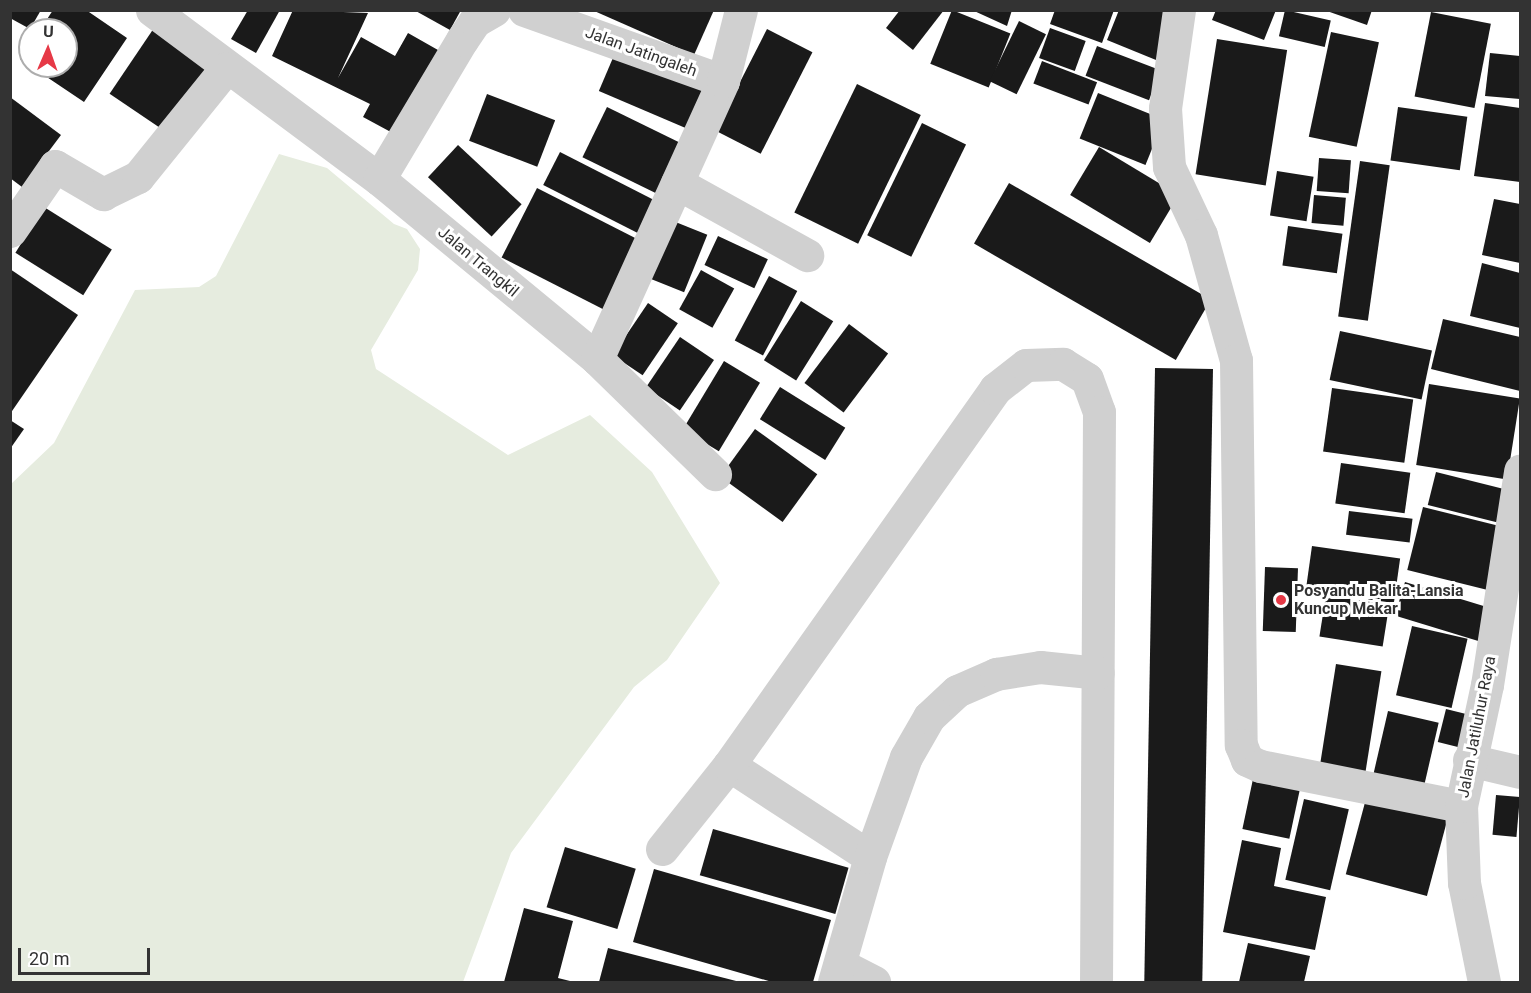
<!DOCTYPE html>
<style>
body{margin:0}
#map{position:relative;width:1531px;height:993px;overflow:hidden;background:#fff;font-family:Roboto,sans-serif}
div>[style]{position:absolute}
[style*='--x']{left:calc(var(--x)*1px);top:calc(var(--y)*1px);width:calc(var(--w)*1px);rotate:calc(var(--a)*1deg)}
.green>*{inset:0;background:#e6ecdf}
.building>*{inset:0;background:#1a1a1a;transform-origin:0 0}
.minor>*{height:33px;margin:-16.5px;padding:0 16.5px;transform-origin:16.5px;border-radius:16.5px;background:#d0d0d0}
.dots>*{width:16px;height:16px;translate:-50% -50%;box-sizing:border-box;border:3px solid #fff;border-radius:50%}
span{translate:-50% -50%;white-space:nowrap;text-align:center;line-height:1.15;-webkit-text-stroke:6px #fff;paint-order:stroke}
.street-label{font-size:16px;color:#333}
.poi-label{font-size:16px;color:#333;font-weight:700}
.left{translate:0 -50%;text-align:left}
.frame{position:absolute;inset:0;border:12px solid #333;pointer-events:none}
.north{position:absolute;left:18px;top:18px;width:60px;height:60px;box-sizing:border-box;background:#fff;border:2px solid #adadad;border-radius:50%;rotate:2deg;font-size:16px;font-weight:700;line-height:24px;text-align:center;color:#333}
.north::after{content:'';display:block;margin:auto;width:21px;height:27px;background:#e63946;clip-path:polygon(50% 0,100% 100%,50% 72%,0 100%)}
.scale{position:absolute;left:18px;top:948px;width:132px;height:27px;box-sizing:border-box;border:3px solid #333;border-top:0;padding-left:8px;font-size:18px;line-height:21px;white-space:nowrap;color:#333;-webkit-text-stroke:4px #fff;paint-order:stroke}
</style>
<div id="map">
<div class="green">
<i style="clip-path:polygon(279px 154px,327px 168px,394px 224px,407px 229px,420px 249px,418px 270px,371px 350px,376px 369px,508px 455px,590px 415px,652px 472px,720px 583px,667px 660px,634px 687px,511px 853px,463px 982px,11px 982px,11px 484px,54px 443px,135px 290px,199px 287px,216px 276px)"></i>
</div>
<div class="building">
<i style="clip-path:polygon(10px 10px,41px 10px,30px 29px,10px 18px)"></i>
<i style="clip-path:polygon(53px 10px,86px 10px,127px 38px,84px 102px,20px 59px,30px 44px,30px 66px,66px 66px,66px 30px,40px 30px)"></i>
<i style="clip-path:polygon(248px 10px,280px 10px,256px 53px,231px 39px)"></i>
<i style="clip-path:polygon(293px 10px,368px 13px,338px 78px,361px 37px,395px 56px,408px 33px,445px 54px,400px 137px,363px 117px,370px 104px,272px 56px)"></i>
<i style="clip-path:polygon(414px 10px,461px 10px,450px 30px)"></i>
<i style="clip-path:polygon(592px 10px,714px 10px,694px 55px)"></i>
<i style="clip-path:polygon(900px 10px,944px 10px,913px 50px,886px 28px)"></i>
<i style="left:952px;top:10px;width:63px;height:58px;rotate:22deg"></i>
<i style="clip-path:polygon(972px 10px,1012px 10px,1007px 26px)"></i>
<i style="clip-path:polygon(1055px 10px,1114px 10px,1102px 43px,1050px 24px)"></i>
<i style="clip-path:polygon(1119px 10px,1176px 10px,1156px 60px,1107px 40px)"></i>
<i style="clip-path:polygon(1216px 10px,1276px 10px,1264px 40px,1212px 20px)"></i>
<i style="left:1285px;top:10px;width:47px;height:27px;rotate:13deg"></i>
<i style="clip-path:polygon(1324px 10px,1372px 10px,1367px 25px)"></i>
<i style="left:1431px;top:12px;width:61px;height:86px;rotate:11deg"></i>
<i style="left:1019px;top:21px;width:30px;height:67px;rotate:26deg"></i>
<i style="left:156px;top:25px;width:70px;height:83px;rotate:34deg"></i>
<i style="left:1050px;top:28px;width:38px;height:32px;rotate:20deg"></i>
<i style="left:767px;top:29px;width:51px;height:114px;rotate:27deg"></i>
<i style="left:1331px;top:32px;width:49px;height:107px;rotate:12deg"></i>
<i style="left:1217px;top:39px;width:71px;height:137px;rotate:9deg"></i>
<i style="left:618px;top:46px;width:98px;height:49px;rotate:23deg"></i>
<i style="left:1097px;top:46px;width:68px;height:32px;rotate:21deg"></i>
<i style="clip-path:polygon(1490px 53px,1520px 56px,1520px 99px,1485px 96px)"></i>
<i style="left:1042px;top:61px;width:59px;height:24px;rotate:21deg"></i>
<i style="left:857px;top:84px;width:71px;height:143px;rotate:26deg"></i>
<i style="left:1098px;top:93px;width:71px;height:49px;rotate:22deg"></i>
<i style="left:487px;top:94px;width:73px;height:50px;rotate:21deg"></i>
<i style="clip-path:polygon(10px 97px,61px 135px,22px 187px,10px 178px)"></i>
<i style="clip-path:polygon(1485px 103px,1520px 108px,1520px 182px,1474px 176px)"></i>
<i style="left:607px;top:107px;width:87px;height:56px;rotate:26deg"></i>
<i style="left:1398px;top:107px;width:70px;height:54px;rotate:8deg"></i>
<i style="left:922px;top:123px;width:49px;height:125px;rotate:26deg"></i>
<i style="left:458px;top:145px;width:87px;height:44px;rotate:43deg"></i>
<i style="left:1099px;top:147px;width:93px;height:56px;rotate:31deg"></i>
<i style="left:560px;top:152px;width:111px;height:37px;rotate:27deg"></i>
<i style="left:1319px;top:158px;width:32px;height:33px;rotate:4deg"></i>
<i style="left:1360px;top:161px;width:30px;height:157px;rotate:8deg"></i>
<i style="left:1277px;top:171px;width:37px;height:45px;rotate:9deg"></i>
<i style="left:1009px;top:183px;width:233px;height:70px;rotate:30deg"></i>
<i style="left:537px;top:188px;width:119px;height:78px;rotate:27deg"></i>
<i style="left:1314px;top:195px;width:32px;height:28px;rotate:5deg"></i>
<i style="clip-path:polygon(1494px 199px,1520px 204px,1520px 263px,1482px 255px)"></i>
<i style="left:44px;top:207px;width:80px;height:54px;rotate:32deg"></i>
<i style="left:673px;top:221px;width:37px;height:62px;rotate:22deg"></i>
<i style="left:1288px;top:226px;width:55px;height:40px;rotate:8deg"></i>
<i style="left:718px;top:236px;width:55px;height:32px;rotate:25deg"></i>
<i style="clip-path:polygon(1482px 263px,1520px 273px,1520px 328px,1470px 316px)"></i>
<i style="clip-path:polygon(10px 269px,78px 315px,10px 414px)"></i>
<i style="left:701px;top:270px;width:38px;height:45px;rotate:29deg"></i>
<i style="left:769px;top:276px;width:32px;height:73px;rotate:28deg"></i>
<i style="left:801px;top:301px;width:38px;height:70px;rotate:32deg"></i>
<i style="left:648px;top:303px;width:36px;height:63px;rotate:34deg"></i>
<i style="clip-path:polygon(1443px 319px,1520px 337px,1520px 391px,1431px 369px)"></i>
<i style="left:849px;top:324px;width:49px;height:74px;rotate:37deg"></i>
<i style="left:1340px;top:331px;width:94px;height:50px;rotate:12deg"></i>
<i style="left:680px;top:337px;width:41px;height:61px;rotate:34deg"></i>
<i style="left:724px;top:361px;width:42px;height:80px;rotate:31deg"></i>
<i style="left:1155px;top:368px;width:58px;height:614px;rotate:1deg"></i>
<i style="left:1429px;top:384px;width:92px;height:82px;rotate:9deg"></i>
<i style="left:780px;top:387px;width:77px;height:38px;rotate:32deg"></i>
<i style="left:1332px;top:388px;width:82px;height:64px;rotate:8deg"></i>
<i style="clip-path:polygon(10px 420px,24px 429px,10px 449px)"></i>
<i style="left:755px;top:429px;width:77px;height:59px;rotate:36deg"></i>
<i style="left:1341px;top:463px;width:70px;height:41px;rotate:8deg"></i>
<i style="left:1436px;top:472px;width:71px;height:34px;rotate:14deg"></i>
<i style="left:1423px;top:507px;width:86px;height:65px;rotate:14deg"></i>
<i style="left:1349px;top:511px;width:64px;height:24px;rotate:7deg"></i>
<i style="left:1312px;top:546px;width:89px;height:45px;rotate:8deg"></i>
<i style="left:1265px;top:567px;width:33px;height:64px;rotate:2deg"></i>
<i style="left:1405px;top:582px;width:95px;height:35px;rotate:17deg"></i>
<i style="left:1326px;top:595px;width:64px;height:42px;rotate:9deg"></i>
<i style="left:1412px;top:626px;width:57px;height:71px;rotate:13deg"></i>
<i style="left:1336px;top:664px;width:46px;height:103px;rotate:9deg"></i>
<i style="left:1446px;top:709px;width:30px;height:34px;rotate:14deg"></i>
<i style="left:1388px;top:711px;width:52px;height:69px;rotate:13deg"></i>
<i style="left:1253px;top:779px;width:48px;height:51px;rotate:12deg"></i>
<i style="left:1367px;top:795px;width:84px;height:82px;rotate:15deg"></i>
<i style="left:1496px;top:795px;width:24px;height:40px;rotate:5deg"></i>
<i style="left:1304px;top:799px;width:46px;height:83px;rotate:13deg"></i>
<i style="left:713px;top:829px;width:141px;height:48px;rotate:16deg"></i>
<i style="clip-path:polygon(1242px 840px,1281px 848px,1274px 886px,1326px 897px,1315px 950px,1223px 932px)"></i>
<i style="left:565px;top:847px;width:74px;height:63px;rotate:17deg"></i>
<i style="clip-path:polygon(654px 869px,831px 920px,813px 982px,772px 982px,633px 942px)"></i>
<i style="clip-path:polygon(524px 908px,573px 921px,558px 978px,574px 982px,504px 982px)"></i>
<i style="clip-path:polygon(1248px 943px,1310px 956px,1304px 982px,1239px 982px)"></i>
<i style="clip-path:polygon(608px 948px,740px 982px,599px 982px)"></i>
</div>
<div class="minor">
<i style="--x:152;--y:10;--w:283;--a:36.7"></i>
<i style="--x:379;--y:179;--w:283;--a:39.5"></i>
<i style="--x:597;--y:359;--w:165;--a:44.3"></i>
<i style="--x:524;--y:10;--w:211;--a:19.6"></i>
<i style="--x:1179;--y:10;--w:99;--a:98.1"></i>
<i style="--x:1165;--y:108;--w:59;--a:86.1"></i>
<i style="--x:1169;--y:167;--w:75;--a:64.8"></i>
<i style="--x:1201;--y:235;--w:130;--a:74.4"></i>
<i style="--x:1236;--y:360;--w:385;--a:89.3"></i>
<i style="--x:1241;--y:745;--w:16;--a:68"></i>
<i style="--x:1247;--y:760;--w:14;--a:25"></i>
<i style="--x:1260;--y:766;--w:205;--a:11.3"></i>
<i style="--x:379;--y:179;--w:162;--a:-59.2"></i>
<i style="--x:462;--y:40;--w:23;--a:-56"></i>
<i style="--x:475;--y:21;--w:22;--a:-30"></i>
<i style="--x:677;--y:183;--w:149;--a:29"></i>
<i style="--x:10;--y:231;--w:79;--a:-55.3"></i>
<i style="--x:55;--y:166;--w:56;--a:30.3"></i>
<i style="--x:103;--y:194;--w:39;--a:-26"></i>
<i style="--x:138;--y:177;--w:140;--a:-51.1"></i>
<i style="--x:597;--y:359;--w:305;--a:-65.6"></i>
<i style="--x:723;--y:81;--w:73;--a:-75.8"></i>
<i style="--x:1469;--y:760;--w:52;--a:13.2"></i>
<i style="--x:729;--y:765;--w:168;--a:33.1"></i>
<i style="--x:662;--y:849;--w:107;--a:-51.4"></i>
<i style="--x:729;--y:765;--w:461;--a:-54.7"></i>
<i style="--x:995;--y:389;--w:39;--a:-38"></i>
<i style="--x:1026;--y:365;--w:37;--a:-2"></i>
<i style="--x:1063;--y:364;--w:28;--a:32"></i>
<i style="--x:1087;--y:379;--w:35;--a:70"></i>
<i style="--x:1099;--y:412;--w:570;--a:90.3"></i>
<i style="--x:843;--y:966;--w:35;--a:27"></i>
<i style="--x:834;--y:982;--w:130;--a:-73.9"></i>
<i style="--x:870;--y:857;--w:106;--a:-70.2"></i>
<i style="--x:906;--y:757;--w:46;--a:-60.1"></i>
<i style="--x:929;--y:717;--w:38;--a:-43"></i>
<i style="--x:957;--y:691;--w:43;--a:-23.6"></i>
<i style="--x:996;--y:674;--w:45;--a:-9"></i>
<i style="--x:1040;--y:667;--w:58;--a:5.9"></i>
<i style="--x:1484;--y:982;--w:101;--a:-101.4"></i>
<i style="--x:1464;--y:883;--w:77;--a:-92.2"></i>
<i style="--x:1461;--y:806;--w:124;--a:-77.9"></i>
<i style="--x:1487;--y:685;--w:217;--a:-81.2"></i>
</div>
<div class="dots">
<i style="left:1281px;top:600px;background:#e63946"></i>
</div>
<div class="street-label">
<span style="left:641px;top:52px;rotate:20deg">Jalan Jatingaleh</span>
<span style="left:478px;top:262px;rotate:40deg">Jalan Trangkil</span>
<span style="left:1477px;top:727px;rotate:-79deg">Jalan Jatiluhur Raya</span>
</div>
<div class="poi-label">
<span class="left" style="left:1294px;top:600px">Posyandu Balita-Lansia<br>Kuncup Mekar</span>
</div>
<div class="frame"></div>
<div class="north">U</div>
<div class="scale">20 m</div>
</div>
